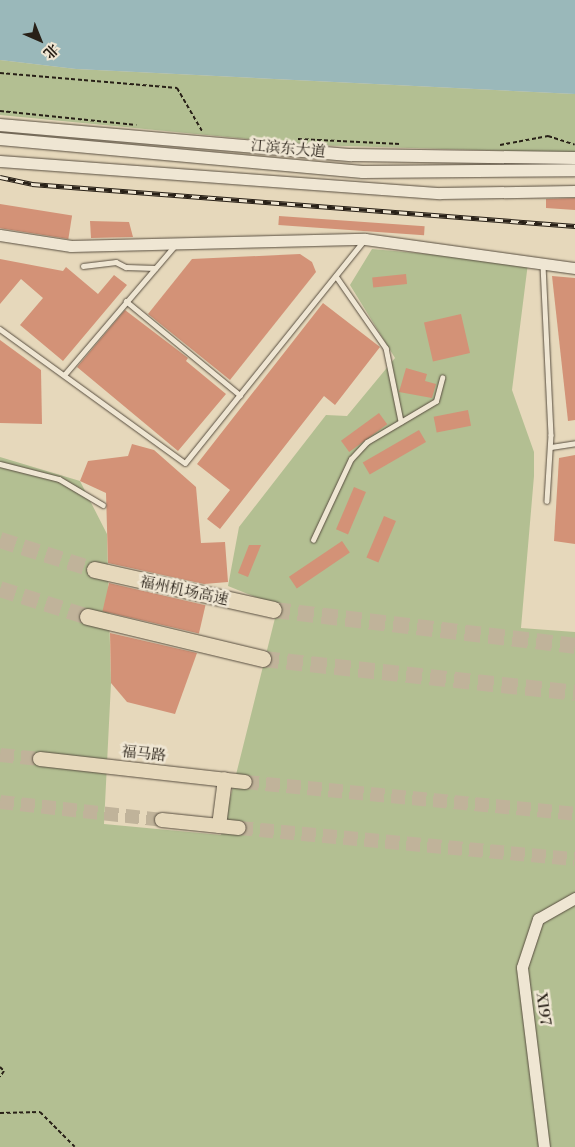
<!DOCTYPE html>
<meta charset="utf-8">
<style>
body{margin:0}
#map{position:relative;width:575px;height:1147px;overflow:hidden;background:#e6d8bb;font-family:"Libre Bodoni","Noto Serif SC",serif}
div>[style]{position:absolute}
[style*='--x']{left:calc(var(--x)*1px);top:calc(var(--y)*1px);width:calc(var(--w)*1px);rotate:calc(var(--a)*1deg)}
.green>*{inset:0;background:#b3bf92}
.water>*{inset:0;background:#9ab8ba}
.building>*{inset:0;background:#d39277;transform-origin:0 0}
.primary-tunnel>*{height:14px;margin-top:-7px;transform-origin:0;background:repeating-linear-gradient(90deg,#c0b39a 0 14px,transparent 0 21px)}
.motorway-tunnel>*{height:16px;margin-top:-8px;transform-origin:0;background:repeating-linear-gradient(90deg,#c0b39a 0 16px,transparent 0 24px)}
.path>*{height:2px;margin-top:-1px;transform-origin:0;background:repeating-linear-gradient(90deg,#282017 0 4px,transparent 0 6.5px)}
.roads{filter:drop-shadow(0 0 1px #584e40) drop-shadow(0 0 1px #584e40)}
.service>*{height:4.5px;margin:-2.25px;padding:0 2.25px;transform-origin:2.25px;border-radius:2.25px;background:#efe6d3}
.tertiary>*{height:11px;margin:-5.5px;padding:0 5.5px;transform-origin:5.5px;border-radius:5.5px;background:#efe6d3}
.secondary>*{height:12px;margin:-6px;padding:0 6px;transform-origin:6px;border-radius:6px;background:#efe6d3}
.primary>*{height:14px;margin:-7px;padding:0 7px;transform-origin:7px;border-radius:7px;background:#e6d8bb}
.motorway>*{height:16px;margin:-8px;padding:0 8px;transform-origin:8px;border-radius:8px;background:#e6d8bb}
.rail>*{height:4.5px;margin-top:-2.25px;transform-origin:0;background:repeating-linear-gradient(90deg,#efe6d3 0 8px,#282017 0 16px);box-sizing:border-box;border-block:1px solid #282017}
span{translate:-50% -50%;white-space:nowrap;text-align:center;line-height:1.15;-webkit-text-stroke:5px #efe6d3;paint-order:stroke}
.street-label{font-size:15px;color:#282017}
.north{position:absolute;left:15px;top:15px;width:50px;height:50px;-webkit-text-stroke:4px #efe6d3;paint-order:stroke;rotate:136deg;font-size:14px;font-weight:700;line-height:20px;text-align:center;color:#282017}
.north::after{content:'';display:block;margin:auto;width:18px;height:22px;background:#282017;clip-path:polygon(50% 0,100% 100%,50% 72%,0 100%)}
</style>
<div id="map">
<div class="green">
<i style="clip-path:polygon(0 60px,76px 69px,575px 94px,575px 153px,311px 145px,0 115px)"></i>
<i style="clip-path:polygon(372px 249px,528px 263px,512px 390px,534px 452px,534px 476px,521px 628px,575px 632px,575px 1147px,0 1147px,0 457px,80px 481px,107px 534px,111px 683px,104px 824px,221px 835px,278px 606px,228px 586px,239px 527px,326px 415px,347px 416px,395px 358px,350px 285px)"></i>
</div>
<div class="water">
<i style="clip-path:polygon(0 0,575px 0,575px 94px,76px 69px,0 60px)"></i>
</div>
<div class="building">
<i style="clip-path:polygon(575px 198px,575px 210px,546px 208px,546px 199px)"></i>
<i style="left:0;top:204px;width:73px;height:24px;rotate:9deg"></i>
<i style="left:279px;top:216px;width:146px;height:9px;rotate:4deg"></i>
<i style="clip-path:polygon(90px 221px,129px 222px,133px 237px,91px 238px)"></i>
<i style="clip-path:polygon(300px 254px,312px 262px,316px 272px,230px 380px,148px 314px,192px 259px)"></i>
<i style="clip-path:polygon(0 259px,63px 271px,66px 267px,98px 294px,114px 275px,127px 285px,63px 361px,20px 325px,43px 298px,21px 279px,0 304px)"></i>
<i style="left:406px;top:274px;width:10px;height:34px;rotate:84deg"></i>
<i style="clip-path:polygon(552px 276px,575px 278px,575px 420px,568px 421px)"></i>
<i style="clip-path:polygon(323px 303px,380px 347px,335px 405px,324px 396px,220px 529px,207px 519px,230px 490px,197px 464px)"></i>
<i style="clip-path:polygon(125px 310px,188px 358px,186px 361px,226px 394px,178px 451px,77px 367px)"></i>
<i style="left:461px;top:314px;width:40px;height:38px;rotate:77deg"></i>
<i style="clip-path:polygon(0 340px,41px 370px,42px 424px,0 423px)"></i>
<i style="clip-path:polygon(406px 368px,427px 374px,425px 381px,436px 384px,432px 398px,399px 392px)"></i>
<i style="left:468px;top:410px;width:16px;height:35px;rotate:79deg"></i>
<i style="left:379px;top:413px;width:14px;height:47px;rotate:54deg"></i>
<i style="left:419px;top:430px;width:14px;height:65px;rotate:60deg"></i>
<i style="clip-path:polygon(132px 444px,154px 450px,196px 487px,201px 543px,225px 542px,228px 582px,204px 584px,108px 563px,106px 493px,80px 481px,88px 461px,128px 456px)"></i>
<i style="clip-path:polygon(575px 455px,575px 544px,554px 541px,559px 458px)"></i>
<i style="left:354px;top:487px;width:13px;height:46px;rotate:23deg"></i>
<i style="left:384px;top:516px;width:13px;height:45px;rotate:23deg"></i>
<i style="left:342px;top:541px;width:14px;height:64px;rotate:56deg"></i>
<i style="clip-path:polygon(249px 545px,261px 545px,248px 577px,238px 573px)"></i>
<i style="left:109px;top:583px;width:99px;height:29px;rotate:13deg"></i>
<i style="clip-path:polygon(110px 633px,197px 653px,175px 714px,127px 702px,111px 683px)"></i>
</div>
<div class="primary-tunnel">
<i style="--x:0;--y:755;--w:40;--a:5.7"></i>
<i style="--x:245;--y:782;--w:332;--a:5.5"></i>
<i style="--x:0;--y:802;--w:163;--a:6.3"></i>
<i style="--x:239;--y:828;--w:337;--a:5.3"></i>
</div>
<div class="motorway-tunnel">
<i style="--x:0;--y:540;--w:100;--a:17.5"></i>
<i style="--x:0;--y:589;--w:92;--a:17.7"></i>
<i style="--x:274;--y:610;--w:303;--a:6.8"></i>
<i style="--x:263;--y:659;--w:314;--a:6.2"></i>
</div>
<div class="path">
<i style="--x:0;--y:73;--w:178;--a:4.8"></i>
<i style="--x:177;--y:88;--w:50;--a:59.8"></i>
<i style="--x:0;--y:111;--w:137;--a:5.9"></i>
<i style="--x:298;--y:139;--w:102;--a:2.8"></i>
<i style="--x:500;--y:145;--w:49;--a:-10.6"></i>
<i style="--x:548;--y:136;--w:28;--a:18"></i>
<i style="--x:0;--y:1067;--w:6;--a:45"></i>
<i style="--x:4;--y:1071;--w:7;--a:124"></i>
<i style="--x:0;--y:1113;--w:40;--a:-1.4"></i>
<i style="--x:40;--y:1112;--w:49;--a:45"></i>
</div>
<div class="roads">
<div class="service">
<i style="--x:543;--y:265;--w:170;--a:87.3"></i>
<i style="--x:551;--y:435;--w:66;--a:93.5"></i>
<i style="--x:83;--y:266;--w:33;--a:-7"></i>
<i style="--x:116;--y:262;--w:11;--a:27"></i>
<i style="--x:126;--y:267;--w:29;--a:2"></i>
<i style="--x:336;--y:276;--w:88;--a:55.2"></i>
<i style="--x:386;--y:348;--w:75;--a:78.4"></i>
<i style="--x:126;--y:301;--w:148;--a:39.5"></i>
<i style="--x:0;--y:329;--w:228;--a:35.9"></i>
<i style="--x:185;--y:463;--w:284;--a:-51.2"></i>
<i style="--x:65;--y:374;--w:170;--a:-49.5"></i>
<i style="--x:551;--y:447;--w:24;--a:-9"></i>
<i style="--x:0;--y:464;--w:61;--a:14.3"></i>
<i style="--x:59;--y:479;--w:51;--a:30.6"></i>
<i style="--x:313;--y:540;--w:89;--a:-64.9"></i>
<i style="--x:351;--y:459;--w:23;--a:-47"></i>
<i style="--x:367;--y:442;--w:80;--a:-30.7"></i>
<i style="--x:436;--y:401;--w:24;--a:-75"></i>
</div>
<div class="tertiary">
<i style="--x:0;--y:161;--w:441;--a:4.2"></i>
<i style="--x:440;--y:193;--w:135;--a:-0.8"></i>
<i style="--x:0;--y:235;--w:72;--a:8.8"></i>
<i style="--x:71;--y:246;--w:294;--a:-1.4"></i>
<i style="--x:365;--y:239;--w:212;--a:7.9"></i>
<i style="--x:544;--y:1147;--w:181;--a:-97"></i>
<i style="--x:522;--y:967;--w:51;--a:-71.6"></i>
<i style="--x:538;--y:919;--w:43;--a:-29.6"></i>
</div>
<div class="secondary">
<i style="--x:0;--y:125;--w:353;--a:4.9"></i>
<i style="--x:352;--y:155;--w:223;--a:0.8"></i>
<i style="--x:0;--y:139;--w:364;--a:5.2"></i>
<i style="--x:363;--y:172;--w:212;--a:-0.5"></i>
</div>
<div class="primary">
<i style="--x:40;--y:759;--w:206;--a:6.4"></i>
<i style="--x:162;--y:820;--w:77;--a:5.9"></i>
<i style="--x:219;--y:826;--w:47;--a:-82.7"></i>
</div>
<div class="motorway">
<i style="--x:95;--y:570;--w:183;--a:12.6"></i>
<i style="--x:88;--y:617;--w:180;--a:13.5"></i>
</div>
</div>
<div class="rail">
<i style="--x:0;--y:177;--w:33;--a:12"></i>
<i style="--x:32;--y:184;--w:545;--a:4.42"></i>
</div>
<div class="street-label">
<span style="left:288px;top:149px;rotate:5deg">江滨东大道</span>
<span style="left:184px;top:591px;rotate:12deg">福州机场高速</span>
<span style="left:144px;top:754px;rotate:6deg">福马路</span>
<span style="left:543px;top:1009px;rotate:82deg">X197</span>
</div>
<div class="north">北</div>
</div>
